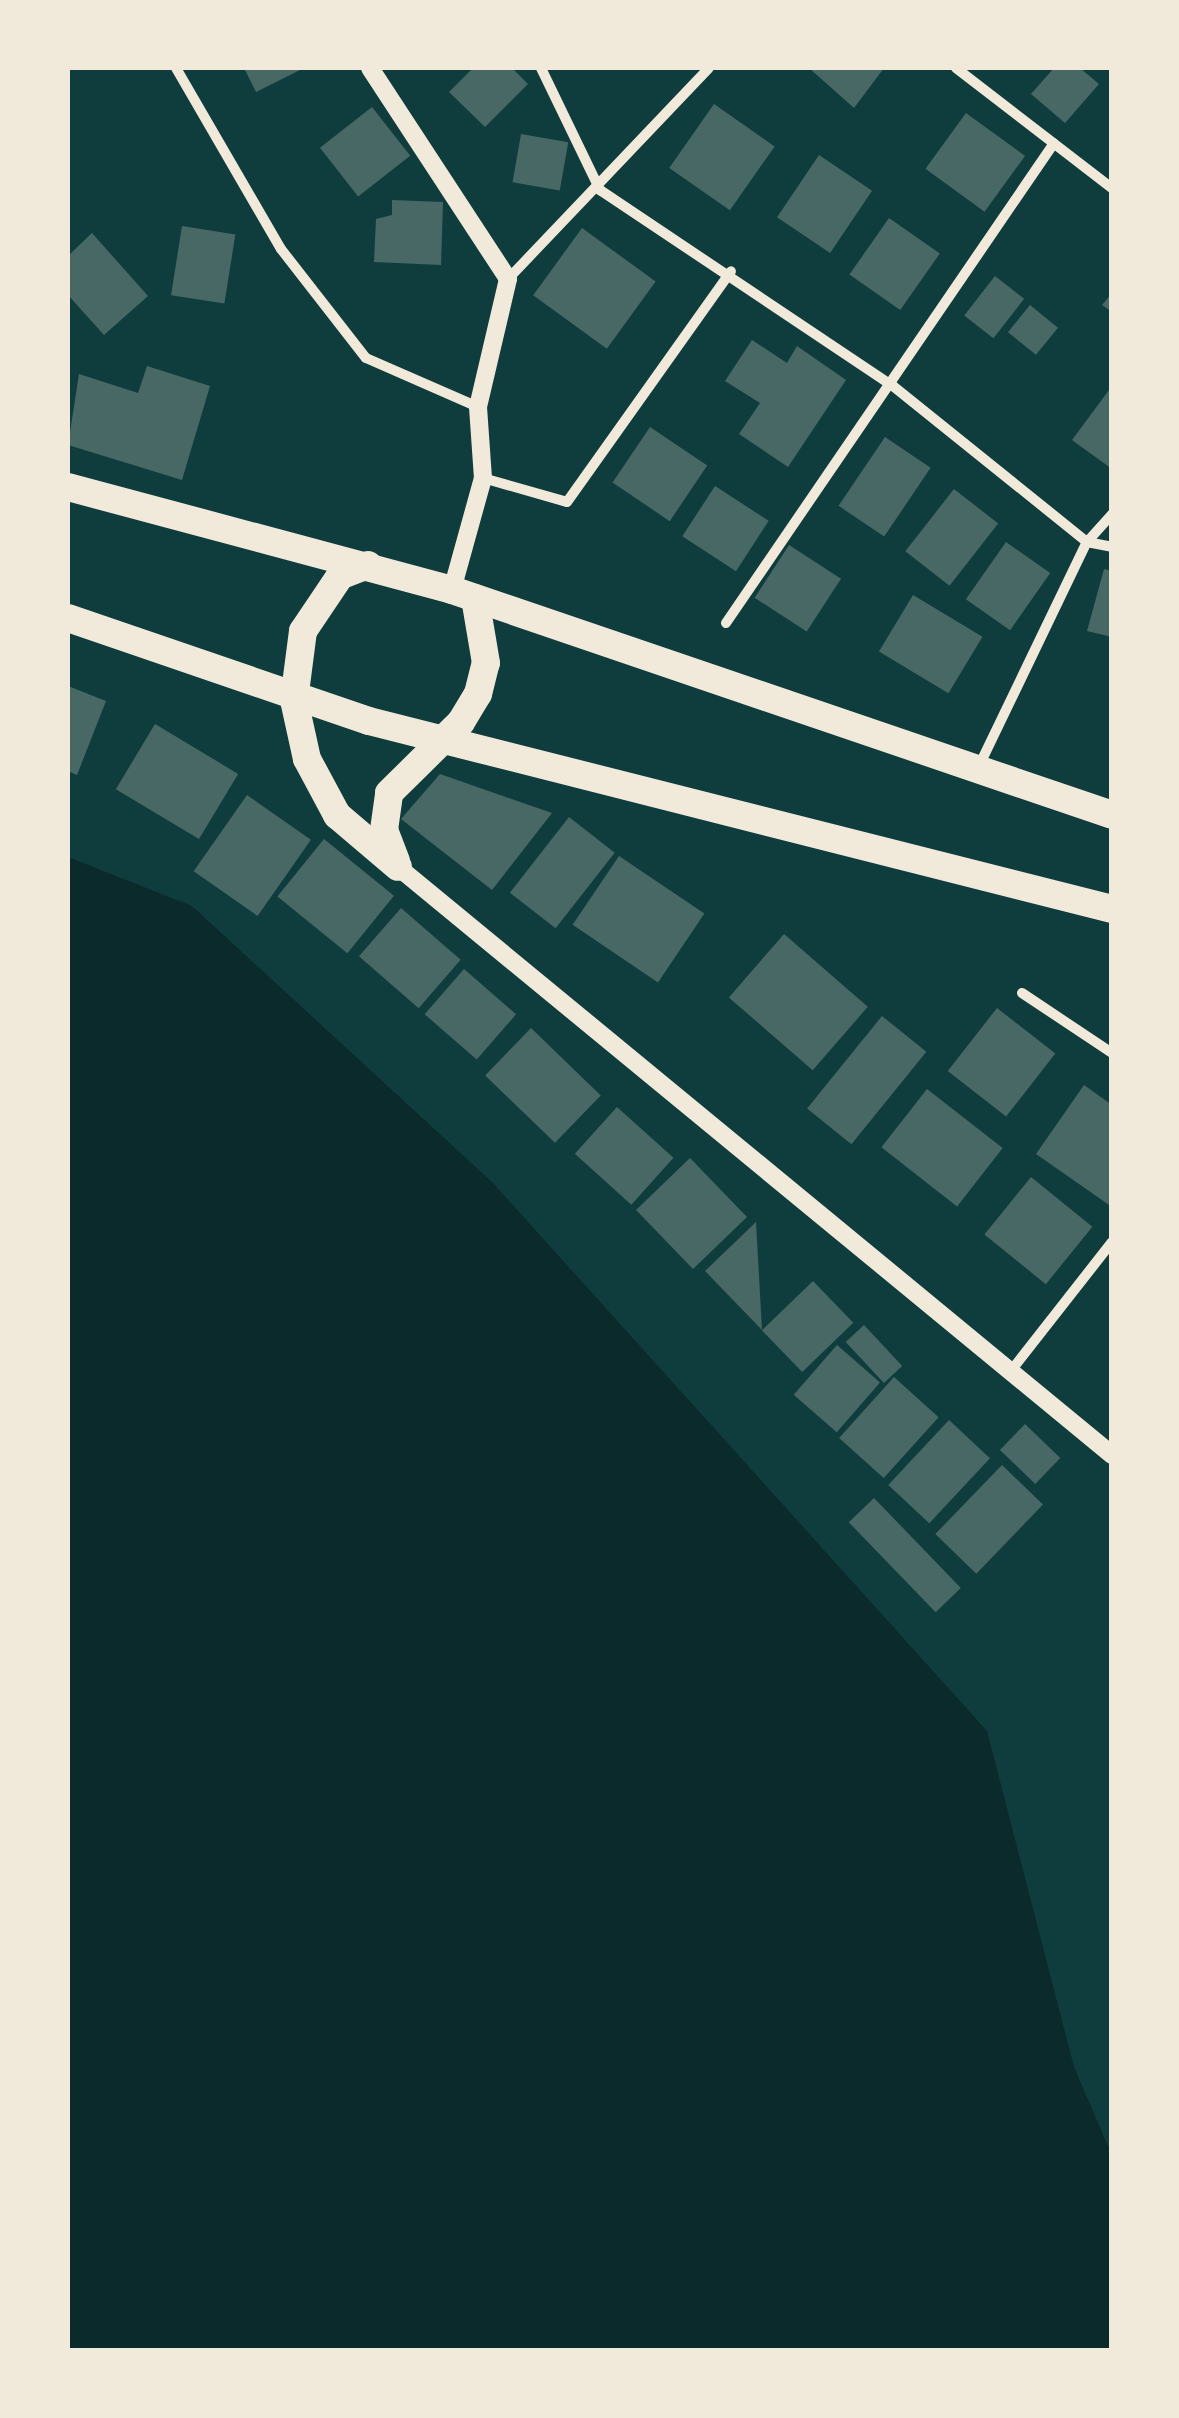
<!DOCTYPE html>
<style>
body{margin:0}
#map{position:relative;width:1179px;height:2418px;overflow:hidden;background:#0f3d3e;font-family:"Space Grotesk",sans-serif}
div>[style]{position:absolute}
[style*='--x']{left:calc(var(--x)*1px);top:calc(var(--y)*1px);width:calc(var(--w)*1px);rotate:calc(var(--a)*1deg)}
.water>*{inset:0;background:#0a2a2b}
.building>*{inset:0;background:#486865;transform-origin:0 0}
.minor>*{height:10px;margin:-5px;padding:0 5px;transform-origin:5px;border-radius:5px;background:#f1e9da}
.tertiary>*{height:18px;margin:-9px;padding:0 9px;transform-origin:9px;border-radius:9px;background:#f1e9da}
.trunk>*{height:28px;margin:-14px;padding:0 14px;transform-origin:14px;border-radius:14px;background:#f1e9da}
span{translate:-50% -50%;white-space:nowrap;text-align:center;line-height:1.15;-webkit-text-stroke:8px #f1e9da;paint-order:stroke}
.frame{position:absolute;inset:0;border:70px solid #f1e9da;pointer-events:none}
</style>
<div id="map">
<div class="water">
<i style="clip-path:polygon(68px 857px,192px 906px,493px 1183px,987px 1731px,1074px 2067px,1111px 2153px,1111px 2350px,68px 2350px)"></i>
</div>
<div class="building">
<i style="clip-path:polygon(244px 68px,304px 68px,256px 92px)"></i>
<i style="clip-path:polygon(473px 68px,512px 68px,528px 84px,485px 127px,449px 92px)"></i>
<i style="clip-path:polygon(809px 68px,884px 68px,854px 108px)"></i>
<i style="clip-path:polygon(1054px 68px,1080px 68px,1099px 84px,1065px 123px,1031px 94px)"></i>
<i style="left:714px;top:104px;width:74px;height:78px;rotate:35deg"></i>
<i style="left:372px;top:107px;width:62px;height:66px;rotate:52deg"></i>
<i style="left:966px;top:113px;width:73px;height:69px;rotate:36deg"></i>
<i style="left:521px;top:134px;width:48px;height:49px;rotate:10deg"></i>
<i style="left:819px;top:155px;width:64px;height:75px;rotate:34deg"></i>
<i style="clip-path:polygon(392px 200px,443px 202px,441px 265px,374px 262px,376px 219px,392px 215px)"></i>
<i style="left:889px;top:218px;width:62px;height:69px;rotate:35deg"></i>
<i style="left:182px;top:226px;width:54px;height:70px;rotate:9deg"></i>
<i style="left:582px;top:228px;width:91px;height:83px;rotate:36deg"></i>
<i style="clip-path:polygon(92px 233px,148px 296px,104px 335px,68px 295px,68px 256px)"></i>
<i style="left:995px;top:276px;width:37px;height:50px;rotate:38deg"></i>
<i style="clip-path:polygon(1112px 293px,1112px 312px,1102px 305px)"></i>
<i style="left:1030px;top:305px;width:36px;height:35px;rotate:39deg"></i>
<i style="clip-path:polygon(752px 340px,787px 363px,797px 346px,846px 380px,788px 467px,739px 434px,760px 403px,725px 381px)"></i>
<i style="clip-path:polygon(147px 366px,210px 386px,182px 480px,68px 445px,79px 374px,138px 393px)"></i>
<i style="clip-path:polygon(1112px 386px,1112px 469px,1072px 440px)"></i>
<i style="left:650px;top:427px;width:69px;height:67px;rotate:34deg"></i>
<i style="left:885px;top:437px;width:55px;height:83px;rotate:34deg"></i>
<i style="left:715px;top:486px;width:64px;height:60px;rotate:33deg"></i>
<i style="left:954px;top:489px;width:56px;height:79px;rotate:38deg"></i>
<i style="left:1006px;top:542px;width:54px;height:70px;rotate:35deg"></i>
<i style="left:789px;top:545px;width:62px;height:63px;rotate:33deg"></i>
<i style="clip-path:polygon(1104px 569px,1112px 571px,1112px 637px,1087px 631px)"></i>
<i style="left:913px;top:595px;width:81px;height:66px;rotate:31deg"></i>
<i style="clip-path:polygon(68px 686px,106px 701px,77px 775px,68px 771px)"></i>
<i style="left:155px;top:724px;width:97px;height:76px;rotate:31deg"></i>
<i style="clip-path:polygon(440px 774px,552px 813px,492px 890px,401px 819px)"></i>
<i style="left:247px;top:795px;width:78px;height:93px;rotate:35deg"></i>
<i style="left:569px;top:817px;width:58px;height:96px;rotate:38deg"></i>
<i style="left:324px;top:839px;width:90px;height:74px;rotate:39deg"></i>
<i style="left:619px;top:856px;width:103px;height:83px;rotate:34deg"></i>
<i style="left:401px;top:908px;width:79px;height:64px;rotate:41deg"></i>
<i style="left:784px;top:934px;width:111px;height:84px;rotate:41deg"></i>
<i style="left:464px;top:969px;width:69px;height:60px;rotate:41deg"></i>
<i style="left:997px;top:1008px;width:74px;height:80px;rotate:38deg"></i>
<i style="left:882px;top:1016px;width:57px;height:119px;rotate:39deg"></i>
<i style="left:531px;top:1028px;width:97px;height:66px;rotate:44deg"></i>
<i style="clip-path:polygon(1084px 1085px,1112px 1105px,1112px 1207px,1036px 1154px)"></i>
<i style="left:927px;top:1089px;width:96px;height:74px;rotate:38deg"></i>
<i style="left:617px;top:1107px;width:76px;height:63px;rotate:42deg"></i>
<i style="left:690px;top:1158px;width:82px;height:75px;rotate:46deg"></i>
<i style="left:1031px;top:1177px;width:79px;height:74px;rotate:39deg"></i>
<i style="clip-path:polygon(756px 1222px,762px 1330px,705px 1271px)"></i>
<i style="left:813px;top:1281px;width:58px;height:71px;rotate:46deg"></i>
<i style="left:864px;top:1325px;width:56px;height:25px;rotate:47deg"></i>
<i style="left:837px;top:1345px;width:57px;height:66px;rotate:41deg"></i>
<i style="left:894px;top:1377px;width:60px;height:82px;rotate:42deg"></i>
<i style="left:949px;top:1420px;width:56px;height:89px;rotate:43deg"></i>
<i style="left:1025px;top:1424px;width:49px;height:36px;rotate:44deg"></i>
<i style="left:1002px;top:1465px;width:57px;height:96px;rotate:44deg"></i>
<i style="left:874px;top:1498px;width:125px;height:35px;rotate:46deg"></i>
</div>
<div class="minor">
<i style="--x:176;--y:68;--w:209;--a:59.9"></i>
<i style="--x:281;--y:249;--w:138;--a:52.1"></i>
<i style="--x:366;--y:358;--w:122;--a:23.6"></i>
<i style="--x:541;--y:68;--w:136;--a:64.2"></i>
<i style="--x:600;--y:190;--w:353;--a:33.8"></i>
<i style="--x:893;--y:386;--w:249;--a:38.8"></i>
<i style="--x:1087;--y:542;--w:25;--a:11"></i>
<i style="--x:956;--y:68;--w:197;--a:37.6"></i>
<i style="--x:508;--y:279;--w:291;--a:-46.4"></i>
<i style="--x:483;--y:478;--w:87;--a:15.9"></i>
<i style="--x:567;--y:502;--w:283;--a:-54.6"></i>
<i style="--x:726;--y:623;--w:581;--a:-55.65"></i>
<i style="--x:979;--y:766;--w:249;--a:-64.3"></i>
<i style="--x:1087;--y:542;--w:38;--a:-48"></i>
<i style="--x:1022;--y:993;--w:108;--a:33.7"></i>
<i style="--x:1010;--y:1372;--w:165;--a:-51.9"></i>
</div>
<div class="tertiary">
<i style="--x:370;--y:68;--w:252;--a:56.8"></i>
<i style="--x:508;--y:279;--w:131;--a:103.2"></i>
<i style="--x:478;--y:407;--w:71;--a:86"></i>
<i style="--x:483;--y:478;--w:116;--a:105.5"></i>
<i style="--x:398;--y:867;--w:925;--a:39.47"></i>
</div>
<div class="trunk">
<i style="--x:68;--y:487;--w:398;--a:15"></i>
<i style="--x:452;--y:590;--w:697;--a:18.82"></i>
<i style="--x:368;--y:565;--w:30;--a:159"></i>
<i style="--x:340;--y:576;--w:66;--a:123.9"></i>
<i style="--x:303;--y:631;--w:70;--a:97.4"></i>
<i style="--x:294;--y:700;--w:60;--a:77.6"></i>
<i style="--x:307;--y:759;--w:64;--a:61.8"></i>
<i style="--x:337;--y:815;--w:80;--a:40.4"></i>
<i style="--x:68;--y:618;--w:318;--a:18.9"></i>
<i style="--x:369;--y:721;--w:766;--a:14.2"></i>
<i style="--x:396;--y:861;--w:33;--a:-111"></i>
<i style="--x:384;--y:830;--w:37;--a:-82"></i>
<i style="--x:389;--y:793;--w:101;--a:-44.6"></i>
<i style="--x:461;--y:722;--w:33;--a:-59"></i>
<i style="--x:478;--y:694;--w:32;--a:-76"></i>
<i style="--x:486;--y:663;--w:66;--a:-99.6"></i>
</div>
<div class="frame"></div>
</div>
